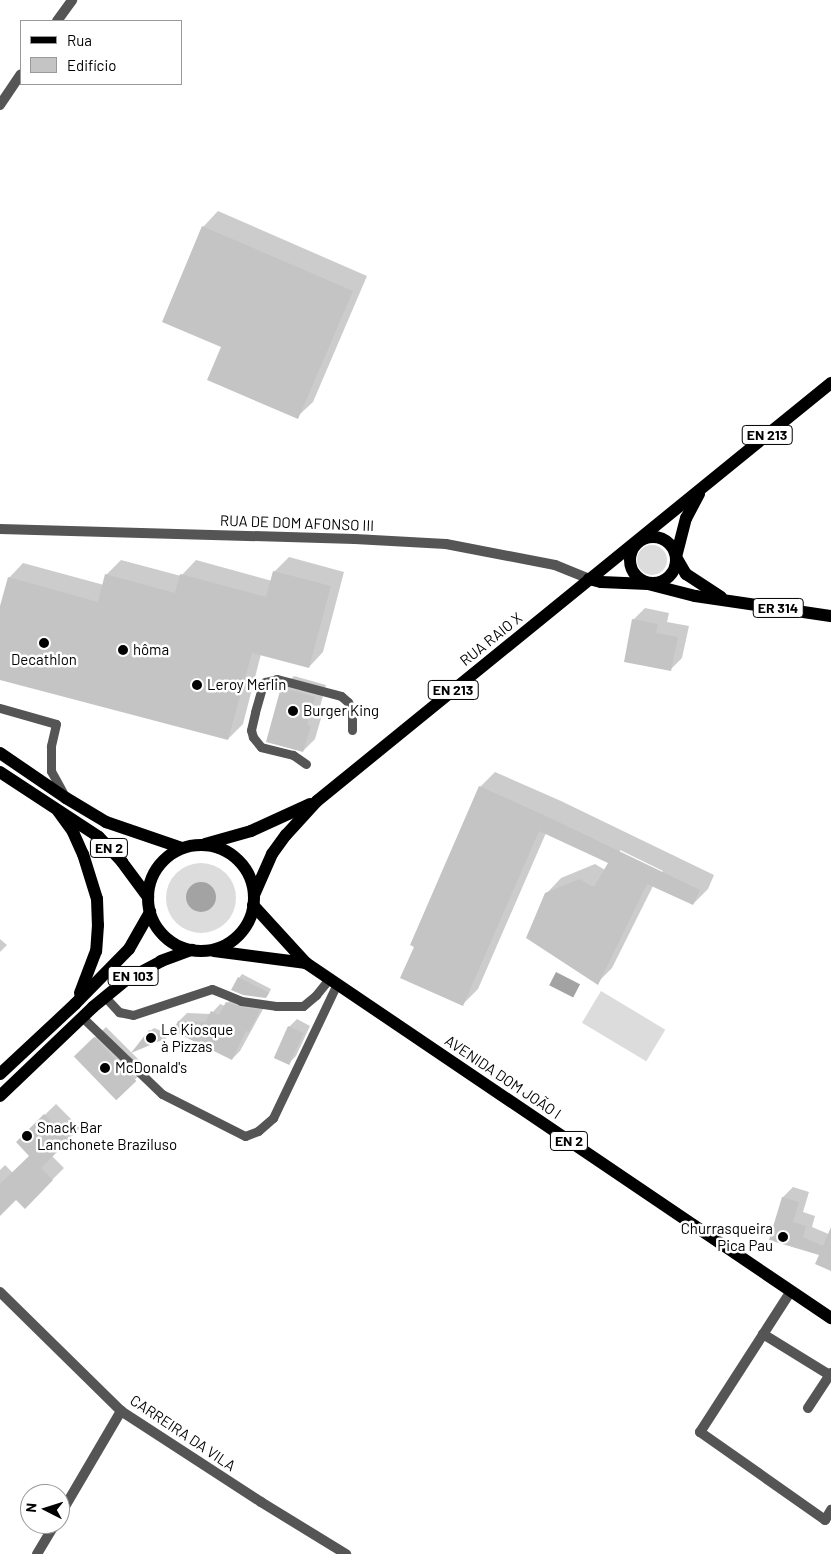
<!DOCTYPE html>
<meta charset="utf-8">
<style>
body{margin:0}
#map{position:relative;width:831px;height:1554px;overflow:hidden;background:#fff;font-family:Barlow,sans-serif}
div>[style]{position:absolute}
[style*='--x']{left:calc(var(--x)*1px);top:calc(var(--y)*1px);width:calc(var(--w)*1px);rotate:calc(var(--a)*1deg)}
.green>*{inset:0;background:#dcdcdc;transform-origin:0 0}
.round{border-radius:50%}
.water>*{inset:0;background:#a3a3a3;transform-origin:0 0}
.shadow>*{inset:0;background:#0003}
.building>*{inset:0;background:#c4c4c4;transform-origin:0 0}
.service>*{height:9px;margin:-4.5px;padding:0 4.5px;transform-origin:4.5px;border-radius:4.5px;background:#555}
.minor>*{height:10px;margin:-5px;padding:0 5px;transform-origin:5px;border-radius:5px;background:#555}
.primary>*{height:12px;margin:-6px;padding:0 6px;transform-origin:6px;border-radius:6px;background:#000}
.primary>.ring{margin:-6px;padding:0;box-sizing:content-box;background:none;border:12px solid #000;border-radius:50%}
.dots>*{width:14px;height:14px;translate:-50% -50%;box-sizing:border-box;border:2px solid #fff;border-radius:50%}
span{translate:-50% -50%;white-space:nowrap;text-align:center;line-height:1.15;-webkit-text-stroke:5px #fff;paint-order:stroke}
.shield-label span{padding:1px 4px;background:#fff;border:1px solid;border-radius:4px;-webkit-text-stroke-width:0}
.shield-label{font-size:14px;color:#000;font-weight:700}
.street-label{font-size:15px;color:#000}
.poi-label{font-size:15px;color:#000}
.left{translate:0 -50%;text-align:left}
.right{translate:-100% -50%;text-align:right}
.legend{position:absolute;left:20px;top:20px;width:162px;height:65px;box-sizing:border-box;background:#fff;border:1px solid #999;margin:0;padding:6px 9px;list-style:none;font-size:15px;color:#000}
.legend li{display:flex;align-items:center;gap:10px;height:25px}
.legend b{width:25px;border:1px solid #999}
.north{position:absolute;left:20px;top:1484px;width:50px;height:50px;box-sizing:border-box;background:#fff;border:1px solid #999;border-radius:50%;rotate:275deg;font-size:14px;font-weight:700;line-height:20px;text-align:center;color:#000}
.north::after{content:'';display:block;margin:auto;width:18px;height:22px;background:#000;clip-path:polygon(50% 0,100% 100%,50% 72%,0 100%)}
</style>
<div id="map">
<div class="green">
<i class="round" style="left:637px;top:545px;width:30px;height:30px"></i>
<i class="round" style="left:166px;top:863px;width:70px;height:70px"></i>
<i style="left:601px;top:991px;width:75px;height:37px;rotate:31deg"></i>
</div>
<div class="water">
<i class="round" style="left:186px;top:882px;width:30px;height:30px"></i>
<i style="left:556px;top:972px;width:27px;height:15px;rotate:27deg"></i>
</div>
<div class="shadow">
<i style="clip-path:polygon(218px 211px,367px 276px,313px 402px,297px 417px,223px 346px,203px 227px)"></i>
<i style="clip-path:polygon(289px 557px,344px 572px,323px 652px,309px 667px,261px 654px,243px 724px,228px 739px,0 678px,0 611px,9px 578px,23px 563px,104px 585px,106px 575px,121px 560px,181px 576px,196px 560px,272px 581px,274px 572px)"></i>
<i style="clip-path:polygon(645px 608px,669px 613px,667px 622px,689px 626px,682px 658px,670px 670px,633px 620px)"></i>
<i style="clip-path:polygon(294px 676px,326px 685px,318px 714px,322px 715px,315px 739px,303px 751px,282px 688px)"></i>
<i style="clip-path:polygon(evenodd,495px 772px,561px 801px,714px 875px,708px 889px,693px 904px,653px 886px,612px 968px,597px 983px,546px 894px,561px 878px,595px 864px,605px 870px,610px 862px,546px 833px,478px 989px,463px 1004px,480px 787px,495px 772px,620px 850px,663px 871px,661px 873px,620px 853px,620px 850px)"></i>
<i style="clip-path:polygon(0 939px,7px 945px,0 952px)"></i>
<i style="clip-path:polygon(242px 974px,271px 989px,269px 993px,266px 997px,239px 978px)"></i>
<i style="clip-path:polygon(235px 994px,248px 1000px,267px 1002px,240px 1051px,232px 1059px,179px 1021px,187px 1013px,211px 1014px,220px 1004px,225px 1006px)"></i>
<i style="clip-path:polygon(297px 1019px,310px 1026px,296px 1056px,288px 1064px,289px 1027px)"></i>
<i style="clip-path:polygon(106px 1027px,147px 1068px,116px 1098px,88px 1044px)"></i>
<i style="clip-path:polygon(154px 1028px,169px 1034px,135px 1050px,150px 1031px)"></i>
<i style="clip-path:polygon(56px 1104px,80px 1128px,52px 1156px,64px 1168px,25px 1207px,16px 1198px,0 1214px,0 1170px,5px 1165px,13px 1173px,30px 1156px,17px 1142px)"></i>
<i style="clip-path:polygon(793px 1187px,809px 1192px,803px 1212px,815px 1216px,812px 1227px,831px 1235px,831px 1270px,821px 1254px,770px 1239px,783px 1197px)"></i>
</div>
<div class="building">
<i style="clip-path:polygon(202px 226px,353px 291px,298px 419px,207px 380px,221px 347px,162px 322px)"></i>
<i style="clip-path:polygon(273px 571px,331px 586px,309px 668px,252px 653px,228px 740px,0 680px,0 606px,8px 577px,98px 602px,105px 574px,175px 593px,180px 574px,266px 597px)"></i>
<i style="clip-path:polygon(632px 619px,658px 624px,656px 633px,678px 637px,671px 671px,624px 662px)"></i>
<i style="clip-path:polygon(281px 687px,315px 697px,307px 725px,311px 726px,303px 752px,266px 742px)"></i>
<i style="clip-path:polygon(479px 786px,546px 816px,700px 890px,693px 905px,647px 884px,598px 985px,526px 938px,545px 893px,579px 879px,594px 887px,608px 863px,539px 831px,463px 1006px,400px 978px,414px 947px,410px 945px)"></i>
<i style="clip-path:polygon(238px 977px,269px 993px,266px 998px,243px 995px,231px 990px)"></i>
<i style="clip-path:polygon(226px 1002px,240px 1007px,260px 1010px,249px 1032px,246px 1031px,232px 1060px,173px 1031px,178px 1021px,205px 1022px,211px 1011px,219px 1015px)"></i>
<i style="left:288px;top:1026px;width:17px;height:35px;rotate:24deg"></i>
<i style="clip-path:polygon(149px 1030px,167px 1038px,131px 1053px)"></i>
<i style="left:94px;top:1037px;width:61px;height:28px;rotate:46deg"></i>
<i style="clip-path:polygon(44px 1114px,69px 1140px,41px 1168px,53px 1180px,25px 1209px,16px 1200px,0 1216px,0 1184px,29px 1156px,16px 1142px)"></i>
<i style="clip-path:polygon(782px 1197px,799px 1202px,793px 1222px,806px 1226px,803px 1237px,823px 1246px,831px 1227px,831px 1271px,815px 1264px,819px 1255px,769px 1240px)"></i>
</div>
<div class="service">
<i style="--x:0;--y:708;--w:58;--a:15.9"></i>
<i style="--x:56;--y:724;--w:23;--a:103"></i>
<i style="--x:51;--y:746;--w:25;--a:90"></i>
<i style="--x:51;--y:771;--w:29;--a:61"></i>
<i style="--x:306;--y:764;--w:16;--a:-145"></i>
<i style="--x:293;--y:755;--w:33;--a:-166"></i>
<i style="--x:261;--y:747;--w:13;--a:-129"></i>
<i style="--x:253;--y:737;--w:7;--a:-106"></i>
<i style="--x:251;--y:730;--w:18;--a:-77"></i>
<i style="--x:255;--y:712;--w:26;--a:-74"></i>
<i style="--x:262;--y:687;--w:6;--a:-59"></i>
<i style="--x:265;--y:682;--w:12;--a:-14"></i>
<i style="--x:277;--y:679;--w:66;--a:14.9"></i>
<i style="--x:341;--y:696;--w:9;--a:41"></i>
<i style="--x:348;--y:702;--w:9;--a:63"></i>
<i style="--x:352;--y:710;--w:20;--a:90"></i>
<i style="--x:105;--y:997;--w:21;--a:47"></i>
<i style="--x:119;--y:1012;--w:14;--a:12"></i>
<i style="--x:133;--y:1015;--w:83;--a:-18.2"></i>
<i style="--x:212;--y:989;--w:31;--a:22"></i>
<i style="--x:241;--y:1001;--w:35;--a:8"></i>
<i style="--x:276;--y:1006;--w:27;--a:0"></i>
<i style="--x:303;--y:1006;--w:17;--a:-40"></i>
<i style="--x:316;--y:995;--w:21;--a:-51"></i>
<i style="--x:82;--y:1017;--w:111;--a:43.9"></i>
<i style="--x:162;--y:1094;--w:93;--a:26.8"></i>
<i style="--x:245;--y:1136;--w:14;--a:-21"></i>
<i style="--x:258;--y:1131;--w:20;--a:-41"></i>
<i style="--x:273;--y:1118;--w:148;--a:-64.5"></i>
</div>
<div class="minor">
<i style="--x:57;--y:21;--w:26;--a:-54"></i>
<i style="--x:0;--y:105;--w:37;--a:-56"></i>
<i style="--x:0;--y:529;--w:355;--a:1.6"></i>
<i style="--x:355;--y:539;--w:91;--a:3.1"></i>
<i style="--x:446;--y:544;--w:111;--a:10.9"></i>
<i style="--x:555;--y:565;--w:37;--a:22"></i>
<i style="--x:791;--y:1291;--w:168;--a:122.8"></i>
<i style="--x:700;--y:1432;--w:153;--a:35.1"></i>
<i style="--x:825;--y:1520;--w:12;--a:-59"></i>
<i style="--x:0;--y:1292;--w:170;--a:44.5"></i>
<i style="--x:121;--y:1411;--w:167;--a:33"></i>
<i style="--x:261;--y:1502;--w:100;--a:31.5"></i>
<i style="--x:763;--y:1334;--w:80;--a:31.7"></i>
<i style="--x:808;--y:1408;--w:42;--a:-56.7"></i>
<i style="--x:60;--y:1515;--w:121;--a:-59.6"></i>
<i style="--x:37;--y:1554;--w:35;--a:-59"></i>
</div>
<div class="primary">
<i style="--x:699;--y:494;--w:27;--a:118"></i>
<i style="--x:686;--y:518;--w:40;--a:104.4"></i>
<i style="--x:676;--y:557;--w:20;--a:60"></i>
<i style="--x:686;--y:574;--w:42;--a:33.3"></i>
<i class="ring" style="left:630px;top:537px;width:34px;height:34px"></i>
<i style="--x:589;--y:579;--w:12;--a:14"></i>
<i style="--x:601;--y:582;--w:47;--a:2.4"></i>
<i style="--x:648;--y:584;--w:49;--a:14.3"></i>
<i style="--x:695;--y:596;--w:137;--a:8.4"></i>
<i style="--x:0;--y:753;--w:80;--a:34.3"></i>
<i style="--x:66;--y:798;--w:47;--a:31"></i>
<i style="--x:106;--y:822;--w:80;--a:18.9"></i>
<i style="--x:0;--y:772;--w:118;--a:33.3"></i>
<i style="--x:99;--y:837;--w:34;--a:47"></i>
<i style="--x:122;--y:862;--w:44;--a:53.4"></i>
<i style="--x:58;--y:811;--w:26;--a:54"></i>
<i style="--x:73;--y:832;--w:24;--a:66"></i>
<i style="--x:83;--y:854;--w:47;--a:72.7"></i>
<i style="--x:97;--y:899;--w:26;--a:88"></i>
<i style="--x:98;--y:925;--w:26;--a:94"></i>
<i style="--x:96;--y:951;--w:45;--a:110.9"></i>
<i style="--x:205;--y:844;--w:48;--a:-15.8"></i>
<i style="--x:251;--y:831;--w:65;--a:-24.6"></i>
<i class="ring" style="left:148px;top:845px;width:94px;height:94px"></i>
<i style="--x:254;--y:895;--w:45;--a:-66.3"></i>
<i style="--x:272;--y:854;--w:24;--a:-54"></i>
<i style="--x:286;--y:835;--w:46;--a:-47.6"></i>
<i style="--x:317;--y:801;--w:663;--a:-39.12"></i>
<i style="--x:253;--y:905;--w:79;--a:47.6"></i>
<i style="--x:306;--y:963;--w:634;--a:34.07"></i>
<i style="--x:214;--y:951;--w:93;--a:7.4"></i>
<i style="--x:0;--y:1074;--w:103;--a:-43"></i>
<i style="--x:75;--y:1004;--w:77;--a:-45.5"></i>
<i style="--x:129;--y:949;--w:43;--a:-60.4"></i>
<i style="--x:0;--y:1096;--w:129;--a:-43.7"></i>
<i style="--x:93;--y:1007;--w:43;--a:-39.3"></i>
<i style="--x:126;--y:980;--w:40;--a:-28"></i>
<i style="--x:161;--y:961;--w:33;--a:-20"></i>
</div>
<div class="dots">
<i style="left:44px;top:643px;background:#000"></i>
<i style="left:123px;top:650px;background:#000"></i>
<i style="left:197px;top:685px;background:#000"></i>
<i style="left:293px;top:711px;background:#000"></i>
<i style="left:151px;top:1038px;background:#000"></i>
<i style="left:105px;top:1068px;background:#000"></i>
<i style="left:27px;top:1136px;background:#000"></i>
<i style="left:783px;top:1237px;background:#000"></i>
</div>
<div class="shield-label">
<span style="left:767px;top:435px">EN 213</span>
<span style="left:778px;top:608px">ER 314</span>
<span style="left:453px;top:690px">EN 213</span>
<span style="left:109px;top:848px">EN 2</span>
<span style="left:133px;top:976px">EN 103</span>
<span style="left:569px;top:1141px">EN 2</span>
</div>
<div class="street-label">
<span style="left:297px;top:523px;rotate:2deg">RUA DE DOM AFONSO III</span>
<span style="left:491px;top:639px;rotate:-39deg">RUA RAIO X</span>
<span style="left:503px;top:1077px;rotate:34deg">AVENIDA DOM JOÃO I</span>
<span style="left:183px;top:1433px;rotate:34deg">CARREIRA DA VILA</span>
</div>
<div class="poi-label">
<span class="left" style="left:133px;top:650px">hôma</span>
<span style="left:44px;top:660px">Decathlon</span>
<span class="left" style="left:207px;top:685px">Leroy Merlin</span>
<span class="left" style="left:303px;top:711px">Burger King</span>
<span class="left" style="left:161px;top:1038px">Le Kiosque<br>à Pizzas</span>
<span class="left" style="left:115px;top:1068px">McDonald's</span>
<span class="left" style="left:37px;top:1136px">Snack Bar<br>Lanchonete Braziluso</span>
<span class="right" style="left:773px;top:1237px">Churrasqueira<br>Pica Pau</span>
</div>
<ul class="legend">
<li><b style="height:6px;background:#000"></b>Rua</li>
<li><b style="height:14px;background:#c4c4c4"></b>Edifício</li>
</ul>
<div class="north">N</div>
</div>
